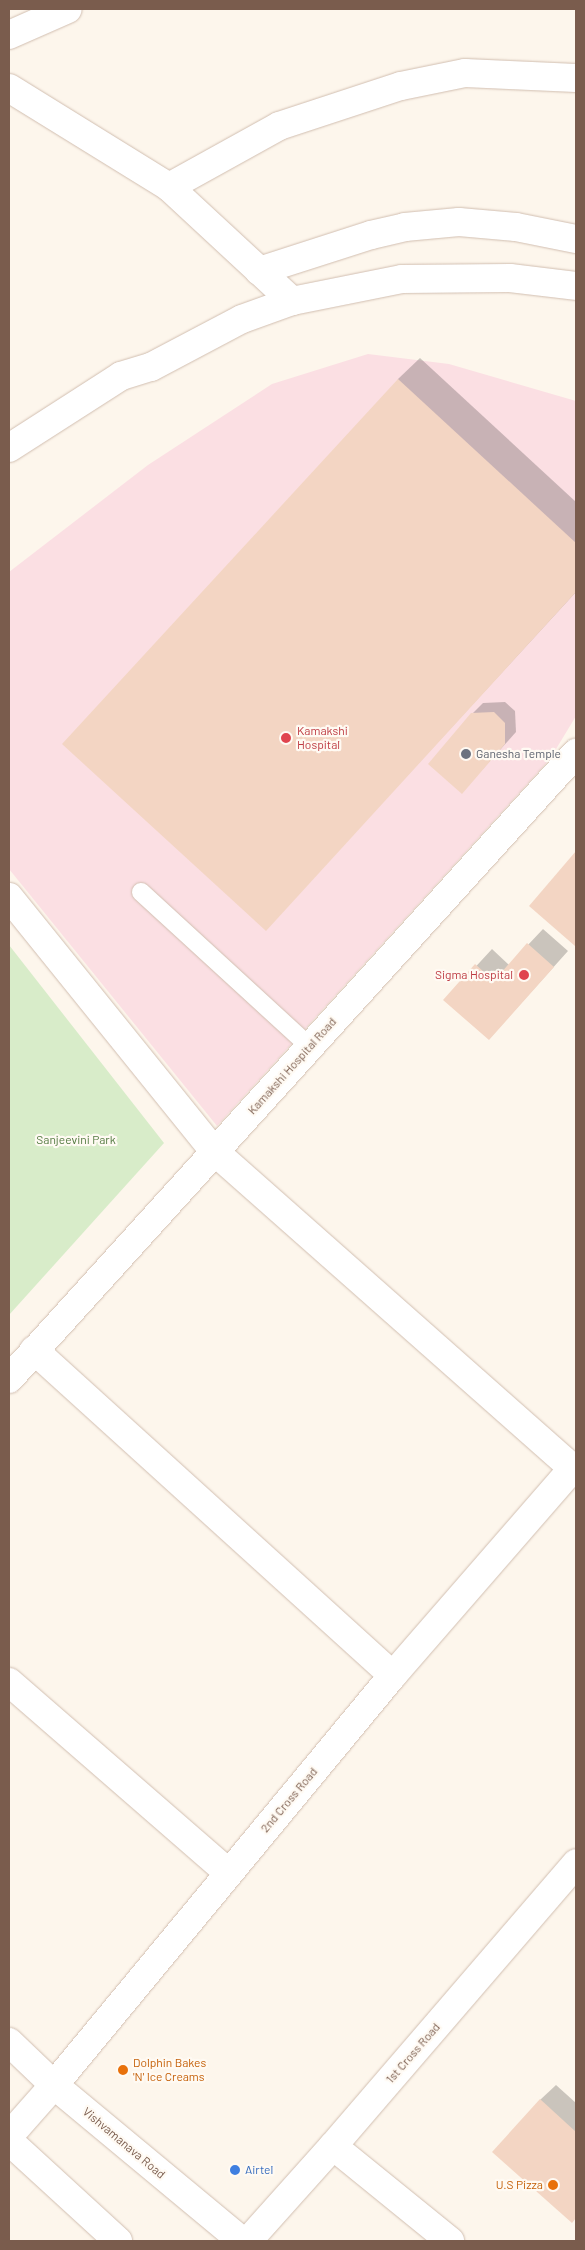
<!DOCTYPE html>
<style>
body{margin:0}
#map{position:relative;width:585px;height:2250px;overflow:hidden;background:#fdf6ec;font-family:Barlow,sans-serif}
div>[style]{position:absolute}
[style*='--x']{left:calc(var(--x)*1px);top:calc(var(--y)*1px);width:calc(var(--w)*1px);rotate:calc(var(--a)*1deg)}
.medical>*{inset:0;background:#fbdfe3}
.green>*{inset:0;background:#d8ecc9}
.shadow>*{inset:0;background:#0003}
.building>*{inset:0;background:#f3d5c3}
.roads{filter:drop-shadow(0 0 1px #d1beb0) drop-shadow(0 0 1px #d1beb0)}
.lane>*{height:18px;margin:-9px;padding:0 9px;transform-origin:9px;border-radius:9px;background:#fff}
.street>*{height:28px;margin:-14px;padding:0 14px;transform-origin:14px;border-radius:14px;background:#fff}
.secondary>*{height:28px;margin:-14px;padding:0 14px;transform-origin:14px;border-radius:14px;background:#fff}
.dots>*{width:14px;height:14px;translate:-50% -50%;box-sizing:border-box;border:2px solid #fffaf3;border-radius:50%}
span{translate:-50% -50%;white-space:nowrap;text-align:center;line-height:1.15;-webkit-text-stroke:4.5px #fffaf3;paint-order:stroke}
.health-label{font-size:12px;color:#be3a42}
.left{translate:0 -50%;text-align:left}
.right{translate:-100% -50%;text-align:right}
.worship-label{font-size:12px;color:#5b616d}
.street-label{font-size:12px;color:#7a5c4d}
.park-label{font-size:12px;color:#537a41}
.food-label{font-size:12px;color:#c56008}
.shop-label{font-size:12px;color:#366cbe}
.frame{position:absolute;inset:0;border:10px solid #7a5c4d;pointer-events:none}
</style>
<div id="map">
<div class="medical">
<i style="clip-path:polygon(368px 354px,449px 364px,576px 401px,576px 716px,550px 759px,217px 1126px,9px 869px,9px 572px,148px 465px,272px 384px)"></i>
</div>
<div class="green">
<i style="clip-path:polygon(9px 945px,164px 1143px,9px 1315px)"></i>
</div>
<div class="shadow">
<i style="clip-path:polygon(420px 358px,576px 502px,576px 592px,265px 930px,398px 379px)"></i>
<i style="clip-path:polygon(505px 702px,515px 711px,516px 732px,472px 781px,472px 714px,483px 703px)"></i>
<i style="clip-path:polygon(576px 853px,576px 942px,575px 944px,531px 906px)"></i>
<i style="clip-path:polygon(543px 929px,568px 951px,489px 1039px,445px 1000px,492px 949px,509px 965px)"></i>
<i style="clip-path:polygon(556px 2085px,576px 2103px,576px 2217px,572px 2222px,540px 2100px)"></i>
</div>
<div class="building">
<i style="clip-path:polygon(398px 379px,576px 543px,576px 592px,266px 931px,62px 744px)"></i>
<i style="clip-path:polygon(494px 712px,505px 723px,505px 744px,462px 794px,428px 764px,471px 713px)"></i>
<i style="clip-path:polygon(576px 851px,576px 944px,575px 946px,529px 906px)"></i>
<i style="clip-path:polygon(527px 943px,554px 967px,489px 1040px,443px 1000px,475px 964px,494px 981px)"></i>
<i style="clip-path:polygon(540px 2099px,576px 2132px,576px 2218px,572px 2223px,492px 2152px)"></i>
</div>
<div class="roads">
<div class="lane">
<i style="--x:141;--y:892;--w:228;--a:42.5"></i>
</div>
<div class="street">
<i style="--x:9;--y:35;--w:64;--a:-23.8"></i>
<i style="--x:9;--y:88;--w:188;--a:31.7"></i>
<i style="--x:169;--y:187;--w:168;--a:42.8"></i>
<i style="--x:292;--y:301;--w:112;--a:-11.3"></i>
<i style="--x:402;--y:279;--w:108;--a:-0.5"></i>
<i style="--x:510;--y:278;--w:66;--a:6.9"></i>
<i style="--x:169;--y:187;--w:126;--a:-29"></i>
<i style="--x:279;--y:126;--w:128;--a:-18.2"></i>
<i style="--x:401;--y:86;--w:65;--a:-11.5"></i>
<i style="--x:465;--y:73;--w:111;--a:2.6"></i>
<i style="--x:259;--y:271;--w:118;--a:-17.8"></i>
<i style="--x:371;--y:235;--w:35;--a:-13"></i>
<i style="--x:405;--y:227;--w:54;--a:-5.3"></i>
<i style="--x:459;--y:222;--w:57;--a:5"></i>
<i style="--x:516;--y:227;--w:61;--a:11.3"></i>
<i style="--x:9;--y:448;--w:133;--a:-32.7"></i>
<i style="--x:121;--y:376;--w:31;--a:-17"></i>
<i style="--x:151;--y:367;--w:103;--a:-27.8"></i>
<i style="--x:242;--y:319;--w:53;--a:-19.8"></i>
<i style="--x:9;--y:897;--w:326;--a:51.1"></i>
<i style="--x:214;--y:1151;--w:483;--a:41.5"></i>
<i style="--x:34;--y:1350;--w:484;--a:42.2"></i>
<i style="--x:9;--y:1379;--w:845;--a:-47.83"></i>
<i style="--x:9;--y:1682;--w:291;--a:41"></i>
<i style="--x:9;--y:2136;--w:68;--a:-48.6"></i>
<i style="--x:54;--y:2085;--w:532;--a:-50.42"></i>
<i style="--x:393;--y:1675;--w:274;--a:-49"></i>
<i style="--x:333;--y:2146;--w:151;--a:39.1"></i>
<i style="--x:248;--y:2241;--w:127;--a:-48.2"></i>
<i style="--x:333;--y:2146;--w:373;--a:-49.3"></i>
</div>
<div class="secondary">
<i style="--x:9;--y:2042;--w:62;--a:43.7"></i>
<i style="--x:54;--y:2085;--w:244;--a:39.7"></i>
<i style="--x:9;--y:2141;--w:148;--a:42.5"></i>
</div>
</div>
<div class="dots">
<i style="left:286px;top:738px;background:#e0444e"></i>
<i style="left:466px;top:754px;background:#6b7280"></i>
<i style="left:524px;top:975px;background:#e0444e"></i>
<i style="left:123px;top:2070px;background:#e8710a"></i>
<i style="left:235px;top:2170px;background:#3f7fe0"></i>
<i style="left:553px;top:2185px;background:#e8710a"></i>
</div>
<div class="health-label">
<span class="left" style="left:297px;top:738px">Kamakshi<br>Hospital</span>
<span class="right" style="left:513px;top:975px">Sigma Hospital</span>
</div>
<div class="worship-label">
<span class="left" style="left:476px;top:754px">Ganesha Temple</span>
</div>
<div class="street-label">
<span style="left:292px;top:1066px;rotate:-48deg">Kamakshi Hospital Road</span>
<span style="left:289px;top:1800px;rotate:-50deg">2nd Cross Road</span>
<span style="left:413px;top:2053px;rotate:-49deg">1st Cross Road</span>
<span style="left:124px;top:2143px;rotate:40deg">Vishvamanava Road</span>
</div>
<div class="park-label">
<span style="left:76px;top:1140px">Sanjeevini Park</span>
</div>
<div class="food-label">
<span class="left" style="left:133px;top:2070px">Dolphin Bakes<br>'N' Ice Creams</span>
<span class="right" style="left:543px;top:2185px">U.S Pizza</span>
</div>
<div class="shop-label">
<span class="left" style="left:245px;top:2170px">Airtel</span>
</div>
<div class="frame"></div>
</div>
